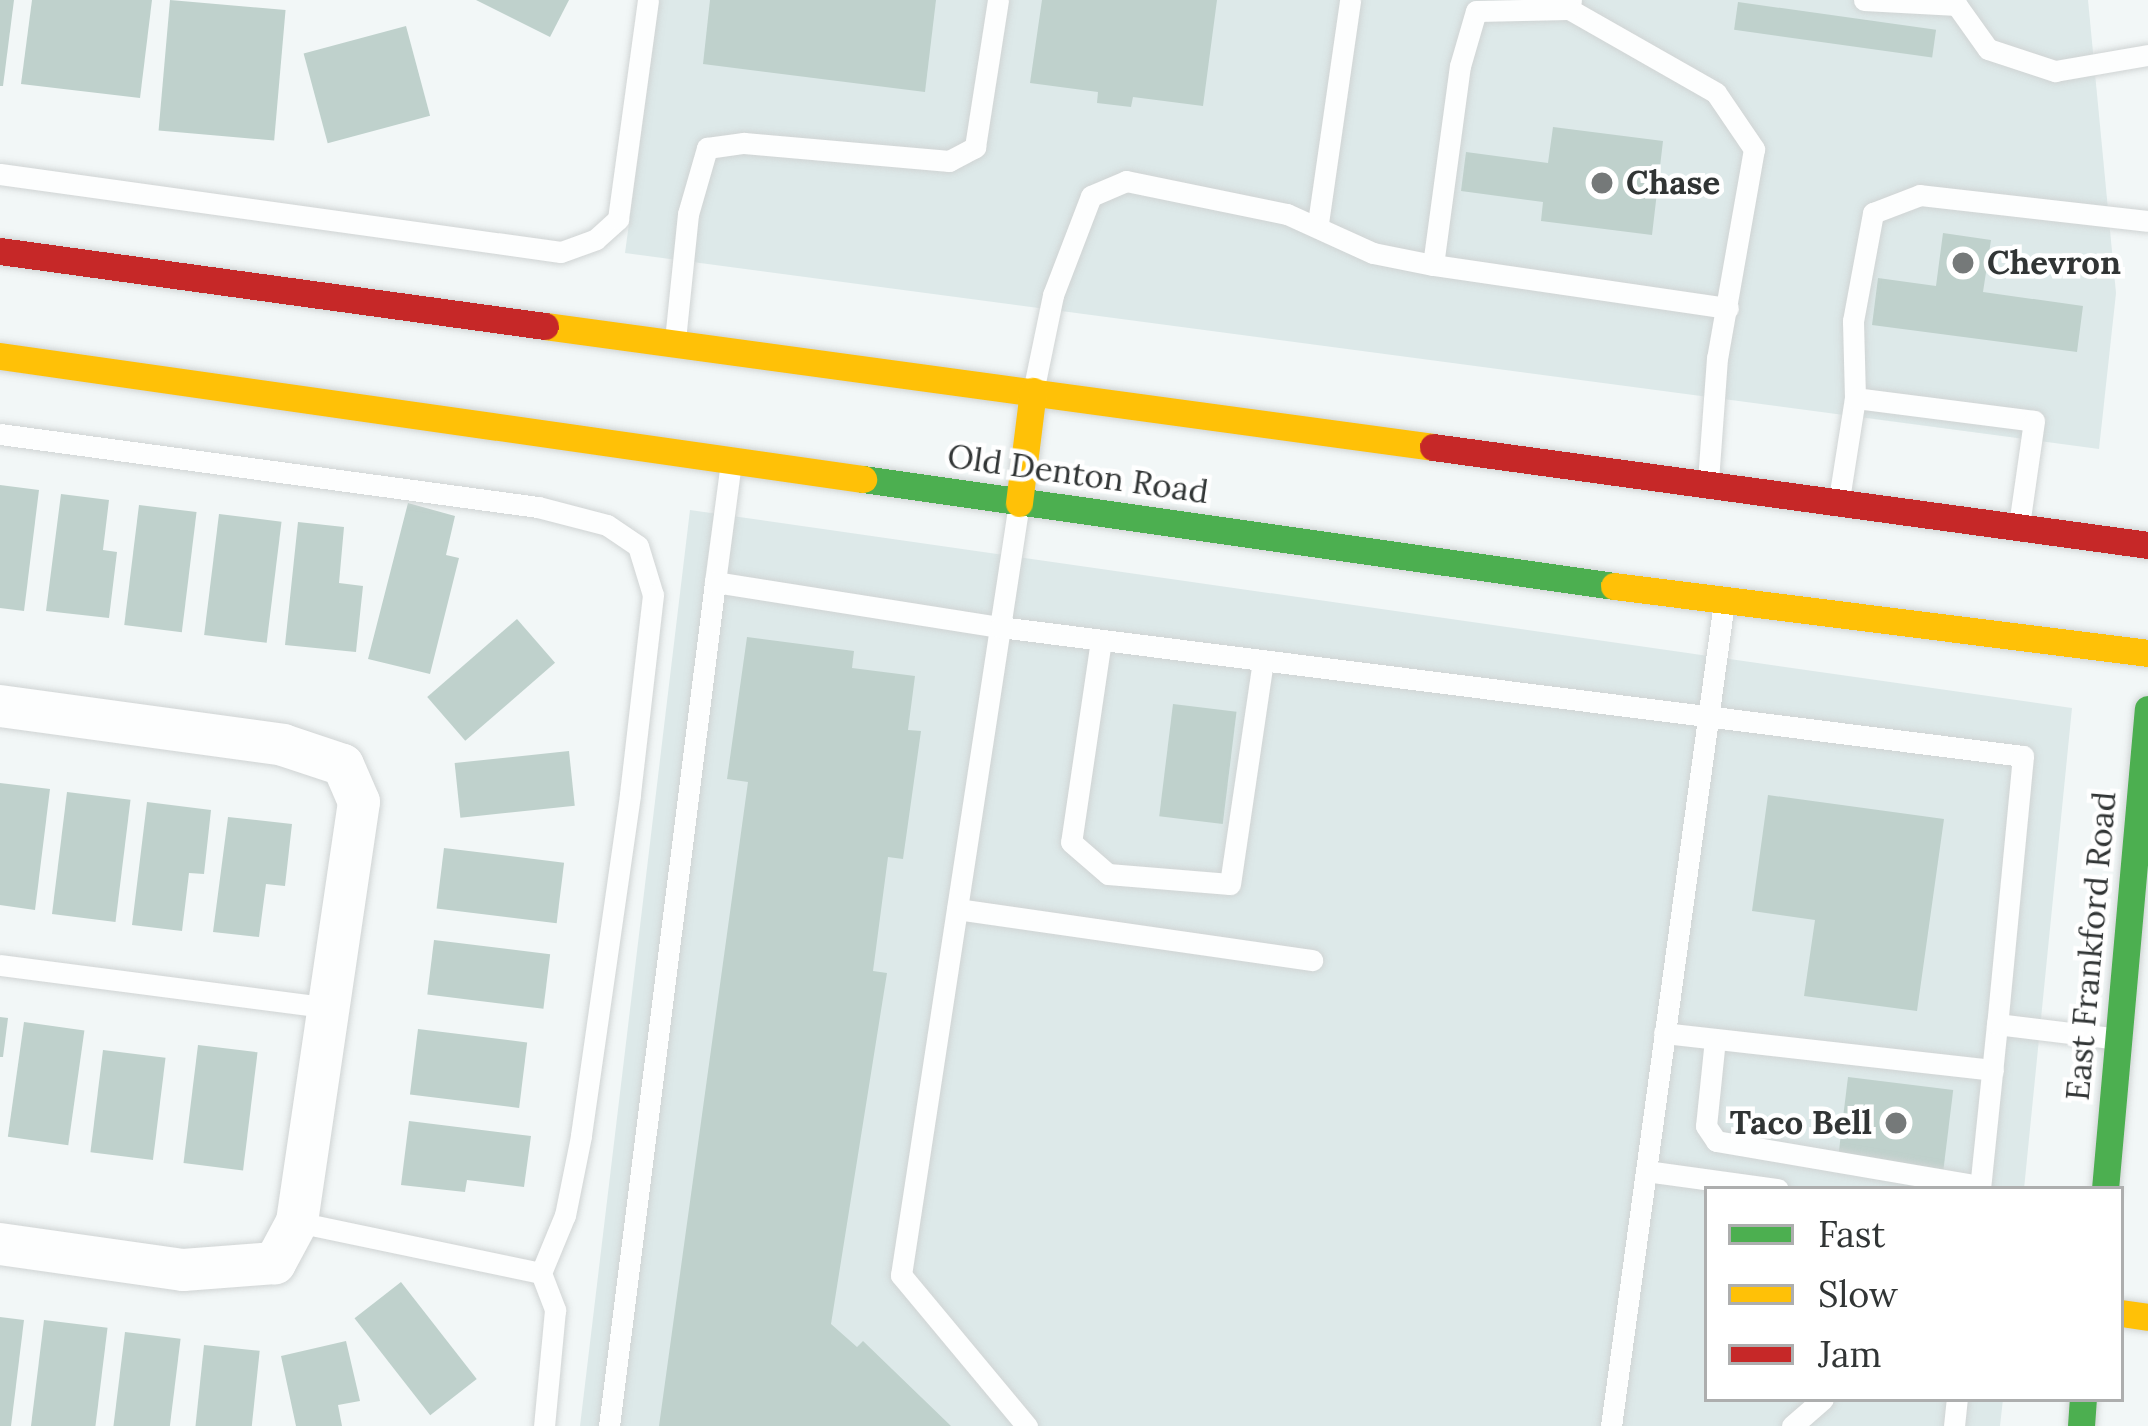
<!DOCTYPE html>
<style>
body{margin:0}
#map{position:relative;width:2148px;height:1426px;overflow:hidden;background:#f2f7f7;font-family:Lora,serif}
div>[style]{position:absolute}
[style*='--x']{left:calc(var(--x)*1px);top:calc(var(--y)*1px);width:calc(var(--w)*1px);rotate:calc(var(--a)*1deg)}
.built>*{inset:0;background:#dde9e9}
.building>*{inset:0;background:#bfd1cc;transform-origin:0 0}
.roads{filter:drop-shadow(0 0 3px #d0d4d4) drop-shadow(0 0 3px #d0d4d4)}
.lane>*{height:21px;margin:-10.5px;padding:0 10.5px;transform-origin:10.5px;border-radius:10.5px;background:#fdfefe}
.street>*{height:42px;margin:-21px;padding:0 21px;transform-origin:21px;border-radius:21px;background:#fdfefe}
.fast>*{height:27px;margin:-13.5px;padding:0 13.5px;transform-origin:13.5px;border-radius:13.5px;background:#4caf50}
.slow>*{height:27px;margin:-13.5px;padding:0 13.5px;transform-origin:13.5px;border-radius:13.5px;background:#ffc107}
.jam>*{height:27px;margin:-13.5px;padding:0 13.5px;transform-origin:13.5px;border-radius:13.5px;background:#c62828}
.dots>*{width:33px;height:33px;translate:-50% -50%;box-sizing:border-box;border:6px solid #fff;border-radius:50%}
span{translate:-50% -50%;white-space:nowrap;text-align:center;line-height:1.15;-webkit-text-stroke:9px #fff;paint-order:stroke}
.poi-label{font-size:33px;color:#313535;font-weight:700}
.left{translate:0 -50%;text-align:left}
.right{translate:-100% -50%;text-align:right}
.street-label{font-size:33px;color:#313535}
.legend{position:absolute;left:1704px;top:1186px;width:420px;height:216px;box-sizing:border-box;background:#fff;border:3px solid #adaeae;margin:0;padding:15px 21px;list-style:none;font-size:36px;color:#313535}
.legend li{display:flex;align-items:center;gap:24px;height:60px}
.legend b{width:60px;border:3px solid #adaeae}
</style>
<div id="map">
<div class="built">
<i style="clip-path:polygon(659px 0,2088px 0,2116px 293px,2099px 449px,625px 253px)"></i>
<i style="clip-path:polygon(690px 510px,2072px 708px,2024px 1189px,1707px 1189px,1707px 1399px,2003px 1399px,2000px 1426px,580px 1426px)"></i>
</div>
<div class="building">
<i style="clip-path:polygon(0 0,14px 0,3px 86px,0 86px)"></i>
<i style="clip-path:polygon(32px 0,152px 0,140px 98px,21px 84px)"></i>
<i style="left:170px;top:0;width:116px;height:131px;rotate:5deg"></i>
<i style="clip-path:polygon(476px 0,569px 0,550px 37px)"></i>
<i style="clip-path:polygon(710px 0,936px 0,925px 92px,703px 64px)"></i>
<i style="clip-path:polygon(1042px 0,1217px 0,1203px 106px,1133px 97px,1131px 107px,1097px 103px,1098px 92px,1030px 83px)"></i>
<i style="left:1738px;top:2px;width:200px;height:28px;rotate:8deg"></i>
<i style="left:406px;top:26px;width:93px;height:106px;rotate:75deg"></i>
<i style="clip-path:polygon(1553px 127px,1663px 141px,1652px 235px,1541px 221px,1543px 202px,1461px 191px,1466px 152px,1548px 163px)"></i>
<i style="clip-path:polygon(1943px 233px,1991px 240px,1983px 292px,2083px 306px,2077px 352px,1872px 325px,1878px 278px,1936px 286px)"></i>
<i style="clip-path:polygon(0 485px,39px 490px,24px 611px,0 608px)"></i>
<i style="clip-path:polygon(61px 494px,109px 500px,103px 550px,117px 552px,109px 618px,46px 611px)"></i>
<i style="clip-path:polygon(408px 503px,455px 516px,446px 555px,459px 558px,430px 674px,368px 659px)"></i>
<i style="left:139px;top:505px;width:58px;height:121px;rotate:7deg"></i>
<i style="left:219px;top:514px;width:63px;height:122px;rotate:7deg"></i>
<i style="clip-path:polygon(298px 522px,344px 527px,339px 583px,363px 586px,356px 652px,285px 645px)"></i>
<i style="left:517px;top:619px;width:58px;height:119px;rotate:49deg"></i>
<i style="clip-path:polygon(747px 637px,854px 651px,852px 668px,915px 676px,908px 730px,921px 731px,903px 859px,888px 857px,873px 971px,887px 973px,831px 1324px,857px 1347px,863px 1341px,951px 1426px,659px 1426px,748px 782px,727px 779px)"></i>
<i style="left:1173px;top:704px;width:64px;height:113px;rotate:7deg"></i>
<i style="left:569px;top:751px;width:55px;height:115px;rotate:84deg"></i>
<i style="clip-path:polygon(0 783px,50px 789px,35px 910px,0 905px)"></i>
<i style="left:67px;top:792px;width:64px;height:123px;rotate:7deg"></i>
<i style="clip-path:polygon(1768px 795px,1944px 819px,1917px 1011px,1804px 996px,1815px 920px,1752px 911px)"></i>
<i style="clip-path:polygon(147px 802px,211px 810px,204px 874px,189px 873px,182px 931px,132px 925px)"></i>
<i style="clip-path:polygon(228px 817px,292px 824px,285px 886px,266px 884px,259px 937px,213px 932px)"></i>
<i style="left:444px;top:848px;width:121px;height:61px;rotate:7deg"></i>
<i style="left:434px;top:940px;width:117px;height:55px;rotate:7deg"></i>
<i style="clip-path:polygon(0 1017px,8px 1018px,3px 1057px,0 1057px)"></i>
<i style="left:24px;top:1022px;width:61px;height:116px;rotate:8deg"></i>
<i style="left:418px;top:1029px;width:110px;height:66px;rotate:7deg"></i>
<i style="left:198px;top:1045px;width:60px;height:119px;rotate:7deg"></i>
<i style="left:103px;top:1050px;width:63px;height:103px;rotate:7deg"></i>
<i style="left:1848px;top:1077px;width:106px;height:80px;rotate:7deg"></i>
<i style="clip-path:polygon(409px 1121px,531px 1136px,524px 1187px,467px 1180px,465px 1192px,401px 1185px)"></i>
<i style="left:401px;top:1282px;width:123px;height:59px;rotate:52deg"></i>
<i style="clip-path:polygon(0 1317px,24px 1320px,11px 1426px,0 1426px)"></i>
<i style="left:44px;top:1320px;width:64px;height:107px;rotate:7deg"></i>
<i style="left:125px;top:1332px;width:56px;height:95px;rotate:7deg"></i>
<i style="clip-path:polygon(346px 1341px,360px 1401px,338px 1405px,342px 1426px,296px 1426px,281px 1356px)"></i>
<i style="left:204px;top:1345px;width:56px;height:82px;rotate:6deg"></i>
</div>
<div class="roads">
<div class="lane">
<i style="--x:1571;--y:0;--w:9;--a:103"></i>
<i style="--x:1569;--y:9;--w:169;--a:29.7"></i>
<i style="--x:1716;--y:93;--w:68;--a:55.8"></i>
<i style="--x:1754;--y:149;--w:212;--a:100"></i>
<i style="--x:1717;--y:358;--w:122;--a:94.2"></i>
<i style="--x:1864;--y:0;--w:93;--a:3.1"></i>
<i style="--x:1953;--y:0;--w:60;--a:54.5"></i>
<i style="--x:1988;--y:49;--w:71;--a:18.2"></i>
<i style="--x:2055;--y:71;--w:94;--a:-9.8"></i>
<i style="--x:0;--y:174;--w:566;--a:7.92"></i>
<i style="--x:561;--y:252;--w:37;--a:-20"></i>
<i style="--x:596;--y:239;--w:30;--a:-42"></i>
<i style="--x:618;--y:219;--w:221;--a:-82.2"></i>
<i style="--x:1318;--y:223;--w:225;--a:-81.8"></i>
<i style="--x:1433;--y:265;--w:298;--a:8.3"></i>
<i style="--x:675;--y:340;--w:127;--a:-84.1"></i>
<i style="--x:688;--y:214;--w:69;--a:-73.9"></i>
<i style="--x:707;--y:148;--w:37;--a:-8"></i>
<i style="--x:744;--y:143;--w:206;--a:5"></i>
<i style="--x:949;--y:161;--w:30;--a:-28"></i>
<i style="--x:975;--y:147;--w:149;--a:-81.1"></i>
<i style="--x:1034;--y:387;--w:94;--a:-78.3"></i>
<i style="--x:1053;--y:295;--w:106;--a:-69"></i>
<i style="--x:1091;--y:196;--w:38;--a:-23"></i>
<i style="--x:1126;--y:181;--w:164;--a:11.6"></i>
<i style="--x:1287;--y:214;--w:94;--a:24.4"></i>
<i style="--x:1373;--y:253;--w:61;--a:11.3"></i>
<i style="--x:1433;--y:265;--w:201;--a:-82.3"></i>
<i style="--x:1460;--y:66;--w:57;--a:-73.8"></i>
<i style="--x:1476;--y:11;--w:93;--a:-1.2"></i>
<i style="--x:1855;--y:398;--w:77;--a:-91.5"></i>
<i style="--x:1853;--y:321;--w:110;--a:-79.5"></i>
<i style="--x:1873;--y:213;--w:50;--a:-21"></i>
<i style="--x:1920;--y:195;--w:229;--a:6.5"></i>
<i style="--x:0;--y:434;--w:543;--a:7.73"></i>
<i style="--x:538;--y:507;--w:71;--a:14.6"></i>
<i style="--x:607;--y:525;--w:37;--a:34"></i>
<i style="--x:638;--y:546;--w:51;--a:73"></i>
<i style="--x:653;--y:595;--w:201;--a:96.6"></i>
<i style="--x:630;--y:795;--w:345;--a:98.2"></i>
<i style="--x:581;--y:1136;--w:81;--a:101.4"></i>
<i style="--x:565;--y:1215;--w:63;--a:112.5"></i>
<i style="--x:1839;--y:499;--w:102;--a:-81"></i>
<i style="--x:1855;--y:398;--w:180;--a:7.3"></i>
<i style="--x:2034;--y:421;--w:105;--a:98.2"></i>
<i style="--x:1019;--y:503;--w:781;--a:98.69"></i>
<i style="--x:901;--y:1275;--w:197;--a:50.2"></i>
<i style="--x:715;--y:582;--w:121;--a:-82.4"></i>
<i style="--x:1101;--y:640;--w:204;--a:98.4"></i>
<i style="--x:1071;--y:842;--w:49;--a:40.9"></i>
<i style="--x:1108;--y:874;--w:122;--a:4.7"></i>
<i style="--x:1230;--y:884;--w:225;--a:-81.6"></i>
<i style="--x:957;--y:909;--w:359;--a:8.2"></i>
<i style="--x:0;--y:965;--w:336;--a:7.4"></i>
<i style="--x:1664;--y:1033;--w:331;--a:6.4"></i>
<i style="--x:1715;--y:1039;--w:87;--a:95.9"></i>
<i style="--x:1706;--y:1126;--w:18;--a:56"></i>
<i style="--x:1716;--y:1141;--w:268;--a:9.7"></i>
<i style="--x:1646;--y:1171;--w:133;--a:7.8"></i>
<i style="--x:1980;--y:1189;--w:166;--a:-84.1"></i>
<i style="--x:1997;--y:1024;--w:123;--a:7"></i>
<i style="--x:297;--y:1222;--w:249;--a:11.8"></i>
<i style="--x:541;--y:1273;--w:40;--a:69"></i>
<i style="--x:555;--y:1310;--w:117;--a:95.4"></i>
<i style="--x:609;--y:1426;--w:851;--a:-82.84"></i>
<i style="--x:715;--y:582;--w:289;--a:9"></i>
<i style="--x:1000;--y:627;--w:1031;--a:7.19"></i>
<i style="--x:2023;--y:756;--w:269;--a:95.5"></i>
<i style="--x:1611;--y:1426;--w:832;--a:-82.19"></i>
<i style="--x:1792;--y:1426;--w:41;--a:-41.1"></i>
<i style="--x:1954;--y:1426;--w:27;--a:-84"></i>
</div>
<div class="street">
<i style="--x:0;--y:706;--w:286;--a:7.8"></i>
<i style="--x:283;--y:745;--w:63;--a:18.4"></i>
<i style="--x:343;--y:765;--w:40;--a:66.6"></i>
<i style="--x:359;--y:802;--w:425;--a:98.4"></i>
<i style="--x:297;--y:1222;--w:47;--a:118.2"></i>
<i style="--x:275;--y:1263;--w:92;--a:175.6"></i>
<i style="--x:183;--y:1270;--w:185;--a:-171.9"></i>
</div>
<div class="fast">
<i style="--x:863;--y:479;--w:759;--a:8.11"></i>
<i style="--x:2105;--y:1189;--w:482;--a:-84.9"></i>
<i style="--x:2081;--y:1426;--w:27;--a:-86"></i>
</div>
<div class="slow">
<i style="--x:545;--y:326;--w:896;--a:7.76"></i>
<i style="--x:0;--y:356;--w:872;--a:8.11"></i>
<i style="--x:1019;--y:503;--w:113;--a:-82.9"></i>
<i style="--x:1614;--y:586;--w:538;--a:7.15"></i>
<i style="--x:2121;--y:1313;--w:27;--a:8"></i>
</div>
<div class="jam">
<i style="--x:0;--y:251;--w:550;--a:7.84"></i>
<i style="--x:1433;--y:447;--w:722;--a:7.8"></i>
</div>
</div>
<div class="dots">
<i style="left:1602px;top:183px;background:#757979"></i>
<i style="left:1963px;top:263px;background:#757979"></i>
<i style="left:1896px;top:1123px;background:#757979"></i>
</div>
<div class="poi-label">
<span class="left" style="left:1626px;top:183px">Chase</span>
<span class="left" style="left:1987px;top:263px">Chevron</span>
<span class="right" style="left:1872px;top:1123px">Taco Bell</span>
</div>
<div class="street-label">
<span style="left:1078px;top:474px;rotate:8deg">Old Denton Road</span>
<span style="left:2091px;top:946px;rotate:-85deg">East Frankford Road</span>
</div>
<ul class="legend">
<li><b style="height:15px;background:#4caf50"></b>Fast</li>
<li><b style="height:15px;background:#ffc107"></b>Slow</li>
<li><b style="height:15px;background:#c62828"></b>Jam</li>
</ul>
</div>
